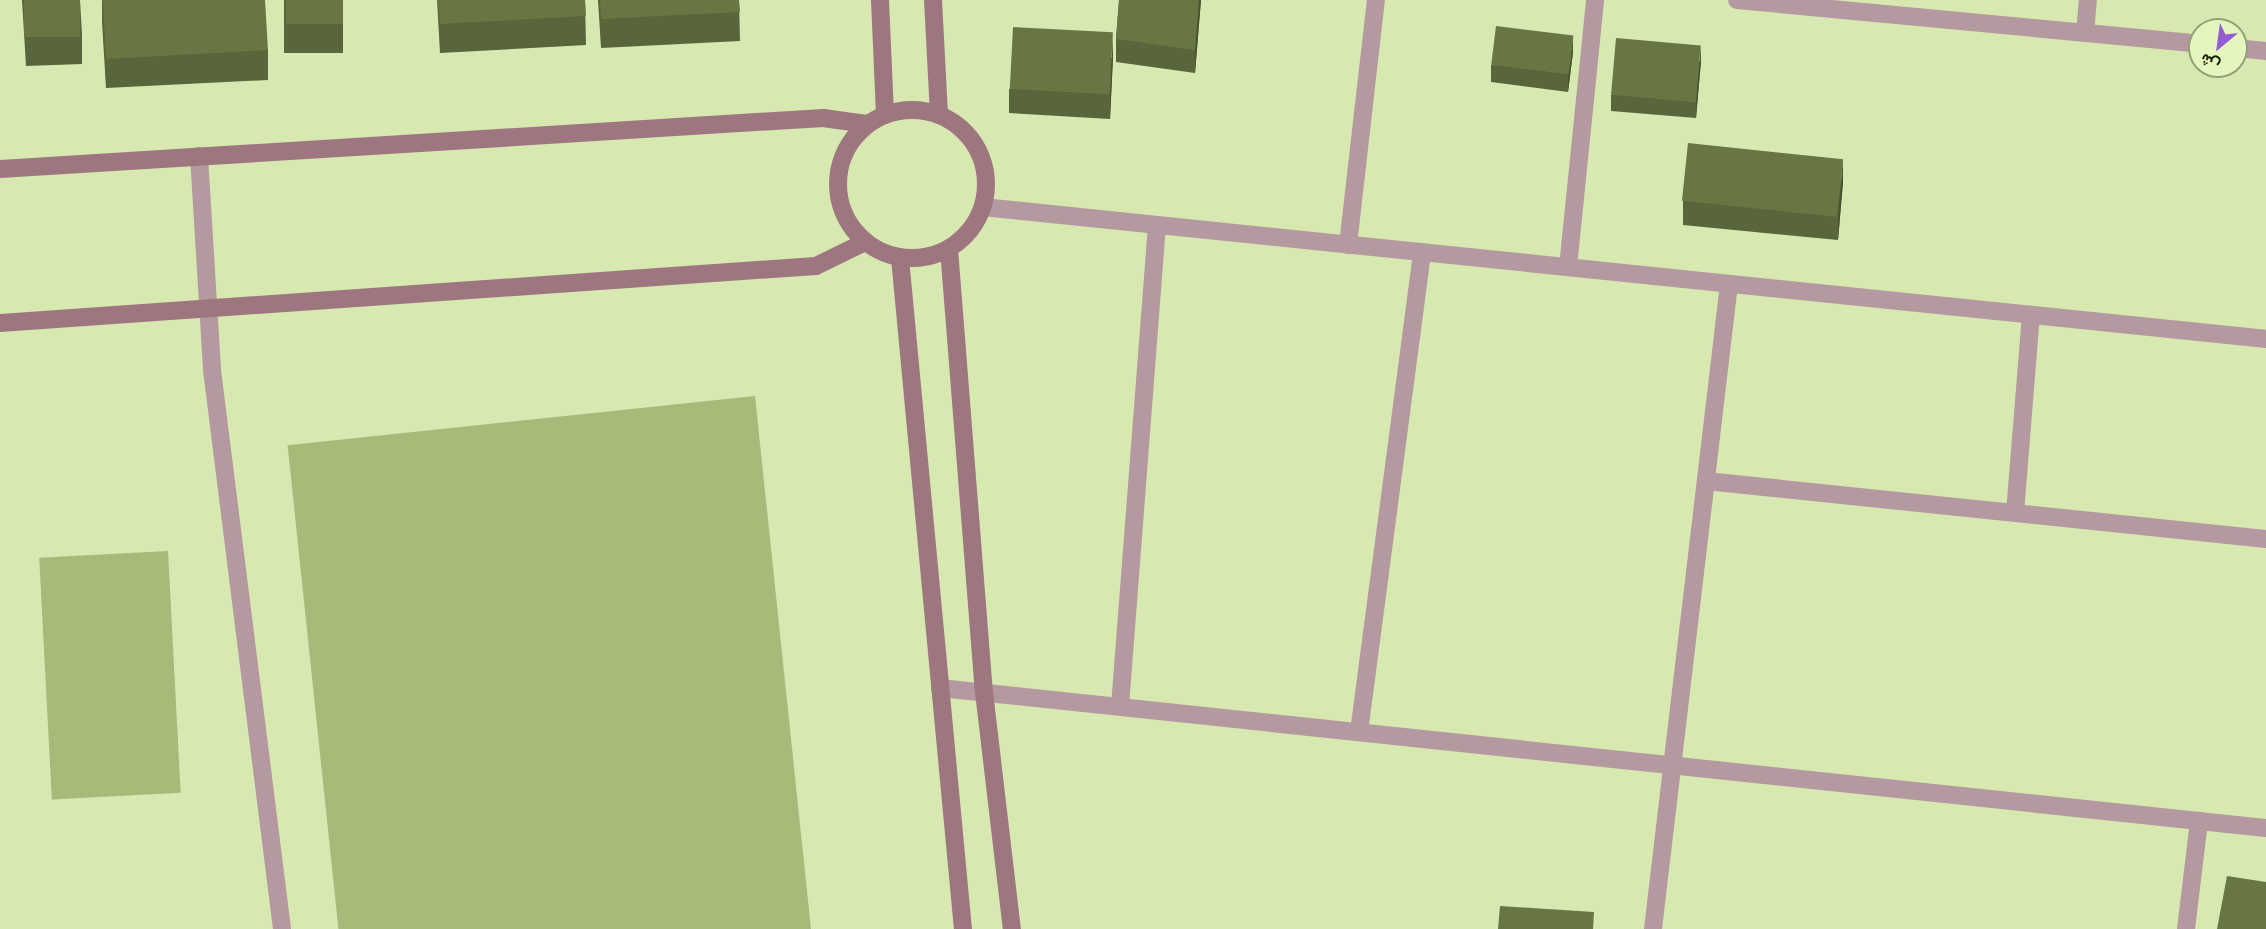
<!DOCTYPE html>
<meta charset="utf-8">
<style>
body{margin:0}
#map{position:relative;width:2266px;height:929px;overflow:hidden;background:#d7e9b1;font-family:Figtree,Vazirmatn,sans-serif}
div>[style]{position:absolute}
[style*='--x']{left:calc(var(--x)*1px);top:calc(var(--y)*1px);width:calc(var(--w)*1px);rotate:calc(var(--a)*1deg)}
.green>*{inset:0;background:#a7ba79;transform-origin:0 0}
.service>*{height:18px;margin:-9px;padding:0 9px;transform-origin:9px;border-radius:9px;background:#b599a0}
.minor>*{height:18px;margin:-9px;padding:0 9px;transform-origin:9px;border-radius:9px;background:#b599a0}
.tertiary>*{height:18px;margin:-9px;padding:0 9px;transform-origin:9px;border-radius:9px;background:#b599a0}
.secondary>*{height:18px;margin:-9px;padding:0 9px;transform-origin:9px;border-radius:9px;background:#9e7680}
.secondary>.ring{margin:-9px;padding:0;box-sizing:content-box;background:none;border:18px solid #9e7680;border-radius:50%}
.wall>*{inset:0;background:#59653a;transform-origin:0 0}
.shaded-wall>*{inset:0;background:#49532f}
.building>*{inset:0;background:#687643;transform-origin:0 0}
span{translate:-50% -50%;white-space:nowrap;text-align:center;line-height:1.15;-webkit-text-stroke:4.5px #e4f6be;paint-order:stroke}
.north{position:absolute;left:2188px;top:18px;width:60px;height:60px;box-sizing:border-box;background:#e4f6be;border:2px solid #93a076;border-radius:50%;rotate:209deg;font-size:16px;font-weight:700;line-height:24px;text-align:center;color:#191f09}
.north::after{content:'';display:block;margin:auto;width:21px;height:27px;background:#935cd5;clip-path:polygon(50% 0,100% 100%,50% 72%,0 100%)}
</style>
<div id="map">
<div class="green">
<i style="left:755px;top:396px;width:536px;height:470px;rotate:84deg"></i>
<i style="left:168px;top:551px;width:242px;height:129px;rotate:87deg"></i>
</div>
<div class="service">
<i style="--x:199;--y:156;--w:214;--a:86.5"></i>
<i style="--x:212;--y:370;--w:563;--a:82.86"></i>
</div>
<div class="minor">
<i style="--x:1737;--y:0;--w:465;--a:5.4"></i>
<i style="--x:2085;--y:33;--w:33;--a:-85"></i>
<i style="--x:2236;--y:48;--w:30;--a:6"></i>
<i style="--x:1348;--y:245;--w:247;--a:-83.5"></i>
<i style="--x:1568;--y:267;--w:268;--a:-84.2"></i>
<i style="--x:1706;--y:481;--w:563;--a:5.91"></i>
<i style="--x:2015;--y:513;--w:199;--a:-85.4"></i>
<i style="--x:940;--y:688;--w:1333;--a:6.03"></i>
<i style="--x:1120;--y:706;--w:482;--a:-85.6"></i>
<i style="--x:1359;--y:732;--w:484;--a:-82.5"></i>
<i style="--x:1653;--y:929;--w:649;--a:-83.28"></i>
<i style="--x:2186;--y:929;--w:109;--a:-83.1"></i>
</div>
<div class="tertiary">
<i style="--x:983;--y:207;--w:1290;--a:5.87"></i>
</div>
<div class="secondary">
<i style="--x:880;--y:0;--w:115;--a:87.5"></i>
<i style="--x:933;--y:0;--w:115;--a:87"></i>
<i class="ring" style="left:838px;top:110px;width:130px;height:130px"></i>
<i style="--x:0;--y:169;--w:825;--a:-3.55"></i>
<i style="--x:823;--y:118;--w:44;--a:7.8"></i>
<i style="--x:949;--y:249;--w:444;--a:85.5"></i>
<i style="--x:984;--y:692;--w:239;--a:83.3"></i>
<i style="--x:900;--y:258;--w:674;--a:84.64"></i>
<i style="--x:0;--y:323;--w:818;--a:-4"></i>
<i style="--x:816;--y:266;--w:55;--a:-26.1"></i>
</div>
<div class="wall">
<i style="clip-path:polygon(22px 0,80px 0,82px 34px,82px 64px,26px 66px)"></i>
<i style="clip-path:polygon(102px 0,268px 50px,268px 80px,106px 88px,102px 22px)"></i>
<i style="left:284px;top:0;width:59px;height:53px"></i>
<i style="clip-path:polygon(437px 0,585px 0,586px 45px,440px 53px)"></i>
<i style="clip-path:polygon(598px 0,739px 0,740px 41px,601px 48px)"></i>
<i style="clip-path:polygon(1119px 0,1201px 0,1195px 73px,1116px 62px,1116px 39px)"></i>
<i style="clip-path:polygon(1573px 52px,1568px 92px,1491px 82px,1491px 65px)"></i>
<i style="clip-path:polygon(1113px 57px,1110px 119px,1009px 113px,1009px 89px)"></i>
<i style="clip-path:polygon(1701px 61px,1696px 118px,1611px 111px,1611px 95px)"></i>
<i style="clip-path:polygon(1843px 182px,1838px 240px,1683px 225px,1683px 201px)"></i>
</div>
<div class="shaded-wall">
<i style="clip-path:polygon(1199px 0,1201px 0,1195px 73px,1195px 50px)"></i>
<i style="clip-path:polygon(1113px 33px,1113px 57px,1110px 119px,1110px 96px)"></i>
<i style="clip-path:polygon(1573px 36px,1573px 52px,1568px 92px,1568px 76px)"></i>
<i style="clip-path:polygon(1701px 45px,1701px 61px,1696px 118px,1696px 102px)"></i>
<i style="clip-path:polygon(1843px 158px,1843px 182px,1838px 240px,1838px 216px)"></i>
</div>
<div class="building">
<i style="left:24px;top:0;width:56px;height:37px"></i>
<i style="clip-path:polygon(103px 0,265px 0,268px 50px,106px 59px)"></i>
<i style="left:286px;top:0;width:57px;height:24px"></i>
<i style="clip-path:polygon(438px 0,585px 0,586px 16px,440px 24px)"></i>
<i style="clip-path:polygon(600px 0,739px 0,740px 12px,601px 19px)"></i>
<i style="clip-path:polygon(1119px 0,1199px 0,1195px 50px,1116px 39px)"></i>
<i style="left:1496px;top:26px;width:78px;height:39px;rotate:7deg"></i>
<i style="left:1013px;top:27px;width:100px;height:62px;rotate:3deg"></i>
<i style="left:1616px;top:38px;width:85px;height:57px;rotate:5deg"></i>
<i style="left:1688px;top:143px;width:156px;height:58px;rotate:6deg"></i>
<i style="clip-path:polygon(2227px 876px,2266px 882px,2266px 929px,2217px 929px)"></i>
<i style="clip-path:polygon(1500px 906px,1594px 912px,1593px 929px,1498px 929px)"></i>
</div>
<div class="north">ش</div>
</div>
